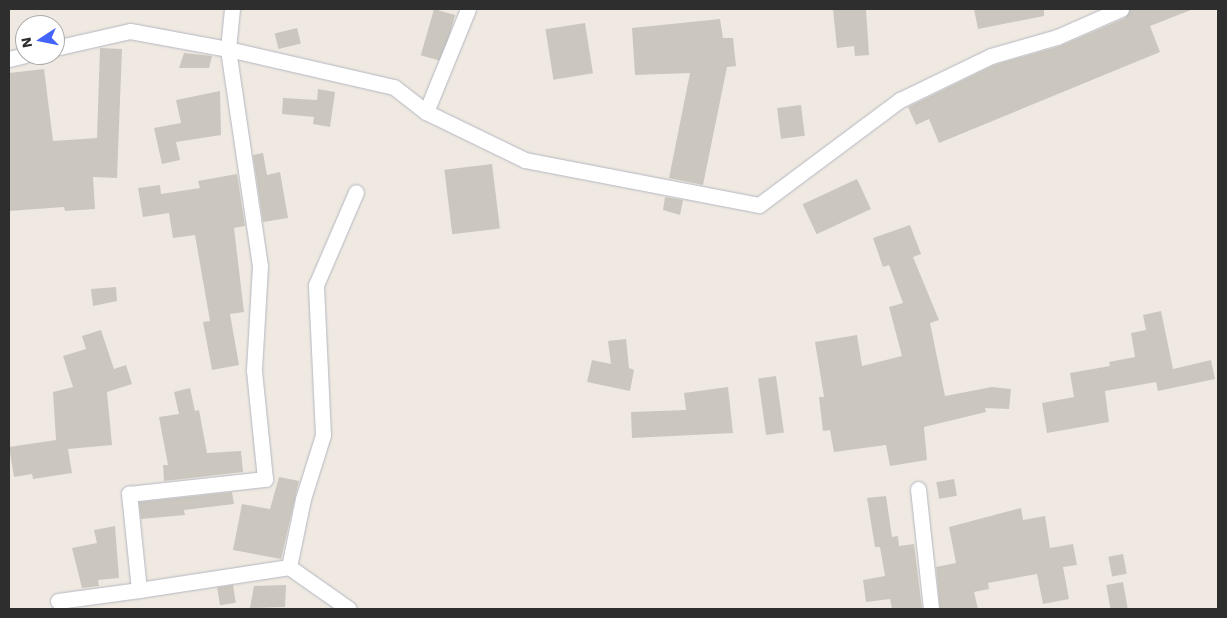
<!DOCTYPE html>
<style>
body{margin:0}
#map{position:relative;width:1227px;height:618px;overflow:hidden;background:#efe9e1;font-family:"Work Sans",sans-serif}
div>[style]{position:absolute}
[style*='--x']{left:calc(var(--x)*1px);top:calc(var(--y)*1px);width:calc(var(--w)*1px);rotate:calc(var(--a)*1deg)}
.building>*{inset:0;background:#cbc7bf;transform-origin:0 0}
.roads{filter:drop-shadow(0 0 1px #b4b7c1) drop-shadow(0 0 1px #b4b7c1)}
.street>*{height:15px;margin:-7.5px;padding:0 7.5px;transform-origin:7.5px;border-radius:7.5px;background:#fff}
span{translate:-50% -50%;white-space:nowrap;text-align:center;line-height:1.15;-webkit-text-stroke:4px #fff;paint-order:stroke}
.frame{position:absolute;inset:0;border:10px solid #2e2e2e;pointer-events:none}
.north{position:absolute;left:15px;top:15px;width:50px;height:50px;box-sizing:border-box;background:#fff;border:1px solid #ababab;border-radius:50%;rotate:259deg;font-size:14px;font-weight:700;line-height:20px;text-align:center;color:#2e2e2e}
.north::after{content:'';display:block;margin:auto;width:18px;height:22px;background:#4264fb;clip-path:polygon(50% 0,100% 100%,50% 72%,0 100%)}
</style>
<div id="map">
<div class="building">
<i style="left:434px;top:9px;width:22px;height:48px;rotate:16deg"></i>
<i style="clip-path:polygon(833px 9px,866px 9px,869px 55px,855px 56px,854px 46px,837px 48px)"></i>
<i style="clip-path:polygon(974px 9px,1044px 9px,1044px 16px,978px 29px)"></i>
<i style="clip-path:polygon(1130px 9px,1191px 10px,1150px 26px,1160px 52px,939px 143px,929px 119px,916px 125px,908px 107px,994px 65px,1060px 46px,1125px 18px)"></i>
<i style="clip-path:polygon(720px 19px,723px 38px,733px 38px,736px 66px,727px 67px,703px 185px,669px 178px,690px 73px,635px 75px,632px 28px)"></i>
<i style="left:585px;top:23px;width:51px;height:40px;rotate:81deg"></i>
<i style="left:297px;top:28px;width:16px;height:23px;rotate:76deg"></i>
<i style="clip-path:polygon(100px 48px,122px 49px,117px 178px,93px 177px,95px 209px,65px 211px,64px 207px,9px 211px,9px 73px,44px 69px,53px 141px,97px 138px)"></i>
<i style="clip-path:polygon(184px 53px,212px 56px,209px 68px,179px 68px)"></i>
<i style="clip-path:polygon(318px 89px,335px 92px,330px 127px,313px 124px,314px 117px,282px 114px,283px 98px,317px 100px)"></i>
<i style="clip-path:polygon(220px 91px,221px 135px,176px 142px,180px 160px,162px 164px,154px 128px,181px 123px,176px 100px)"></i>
<i style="left:801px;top:105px;width:31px;height:24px;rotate:83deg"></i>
<i style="clip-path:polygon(263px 153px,267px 175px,280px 172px,288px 218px,263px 222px,253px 155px)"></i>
<i style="left:492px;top:164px;width:65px;height:48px;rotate:83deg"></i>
<i style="clip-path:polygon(237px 174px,245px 226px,234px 228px,244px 312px,230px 314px,239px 365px,212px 370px,203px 322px,210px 321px,195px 235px,173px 238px,169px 213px,143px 217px,138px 188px,160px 185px,161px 194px,200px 188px,198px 181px)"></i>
<i style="left:857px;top:179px;width:33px;height:60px;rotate:65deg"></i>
<i style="clip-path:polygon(665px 197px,683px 200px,680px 215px,663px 210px)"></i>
<i style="clip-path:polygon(910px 225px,921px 254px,913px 257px,939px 320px,930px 323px,945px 396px,992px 387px,1011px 389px,1009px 409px,985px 408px,986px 412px,924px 427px,927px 460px,890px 466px,886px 445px,834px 452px,830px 430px,823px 431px,819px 397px,824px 397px,815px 342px,857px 335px,862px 366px,902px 356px,889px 307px,903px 303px,889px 265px,883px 267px,873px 238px)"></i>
<i style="clip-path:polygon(116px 287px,117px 301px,93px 306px,91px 289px)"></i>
<i style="clip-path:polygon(1161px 311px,1173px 369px,1211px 360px,1215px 379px,1158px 391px,1156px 382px,1105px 391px,1109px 422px,1047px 433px,1042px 403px,1074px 397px,1070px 373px,1110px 366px,1109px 362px,1135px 357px,1131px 333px,1146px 330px,1143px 315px)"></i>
<i style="clip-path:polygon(101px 330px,114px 369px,126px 365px,132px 384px,107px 392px,112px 445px,68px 449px,72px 473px,33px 479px,32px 474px,14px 477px,9px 447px,56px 440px,53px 392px,73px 387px,63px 356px,86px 349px,82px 336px)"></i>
<i style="clip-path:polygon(626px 339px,629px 368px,634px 370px,630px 391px,587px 382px,592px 360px,611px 364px,608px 341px)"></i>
<i style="left:776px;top:376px;width:57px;height:18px;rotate:82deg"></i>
<i style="clip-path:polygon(728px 387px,733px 433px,632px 438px,631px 412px,686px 410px,684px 393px)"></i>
<i style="clip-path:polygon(190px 388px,195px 411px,199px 410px,207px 453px,241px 451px,243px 472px,164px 481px,163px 465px,168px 465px,159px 417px,179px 414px,174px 392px)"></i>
<i style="clip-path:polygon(279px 477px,299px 481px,281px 559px,233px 550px,242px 504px,270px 509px)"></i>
<i style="left:954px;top:479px;width:17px;height:18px;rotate:80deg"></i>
<i style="clip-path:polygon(232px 492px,234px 504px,184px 510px,185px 515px,141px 519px,139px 502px)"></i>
<i style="clip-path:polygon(886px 496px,892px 537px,898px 536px,899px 546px,914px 544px,922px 609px,892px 609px,890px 599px,866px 602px,863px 580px,885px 576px,880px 547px,875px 547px,867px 498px)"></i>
<i style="clip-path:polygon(1021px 508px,1023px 520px,1045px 516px,1050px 548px,1073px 544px,1077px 565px,1063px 567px,1069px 599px,1043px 604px,1037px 574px,988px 583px,989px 589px,974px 592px,978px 609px,940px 609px,936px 567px,956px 563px,949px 527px)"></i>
<i style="clip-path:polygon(115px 526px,119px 578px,98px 580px,99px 586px,82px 588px,72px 548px,97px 543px,94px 530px)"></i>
<i style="left:1123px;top:554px;width:20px;height:15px;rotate:79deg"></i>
<i style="left:1123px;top:582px;width:27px;height:17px;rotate:80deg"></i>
<i style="left:233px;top:585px;width:18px;height:16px;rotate:81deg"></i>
<i style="clip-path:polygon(286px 585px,285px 607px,250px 608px,254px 586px)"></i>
</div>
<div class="roads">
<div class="street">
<i style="--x:55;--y:48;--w:77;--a:-12.8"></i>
<i style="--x:130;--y:31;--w:100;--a:10.4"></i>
<i style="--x:228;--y:49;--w:170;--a:12.9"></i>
<i style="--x:394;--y:87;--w:41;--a:38"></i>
<i style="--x:426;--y:112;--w:110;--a:25.9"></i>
<i style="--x:525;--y:160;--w:238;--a:10.9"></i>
<i style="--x:759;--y:205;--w:176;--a:-36.7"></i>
<i style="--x:900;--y:100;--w:101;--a:-25.8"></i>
<i style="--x:991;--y:56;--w:69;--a:-16.1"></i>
<i style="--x:1057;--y:37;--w:70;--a:-23.6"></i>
<i style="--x:9;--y:59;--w:16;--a:-14"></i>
<i style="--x:426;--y:112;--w:111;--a:-67.8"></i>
<i style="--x:918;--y:489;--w:121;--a:83.8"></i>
<i style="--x:289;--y:567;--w:69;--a:-78.4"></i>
<i style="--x:303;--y:499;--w:67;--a:-72.6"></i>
<i style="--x:323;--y:435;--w:150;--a:-92.7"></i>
<i style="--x:316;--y:285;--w:101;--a:-66.7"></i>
<i style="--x:139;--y:590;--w:152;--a:-8.7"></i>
<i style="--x:289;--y:567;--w:73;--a:35"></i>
<i style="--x:58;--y:601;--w:82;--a:-7.7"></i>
<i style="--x:139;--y:590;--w:97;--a:-95.9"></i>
<i style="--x:129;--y:494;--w:137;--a:-6.3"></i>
<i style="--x:265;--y:479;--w:110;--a:-95.8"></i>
<i style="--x:254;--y:370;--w:104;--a:-86.7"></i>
<i style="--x:260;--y:266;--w:219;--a:-98.4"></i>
<i style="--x:228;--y:49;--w:40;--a:-84.3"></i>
</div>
</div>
<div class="frame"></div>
<div class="north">N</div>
</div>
